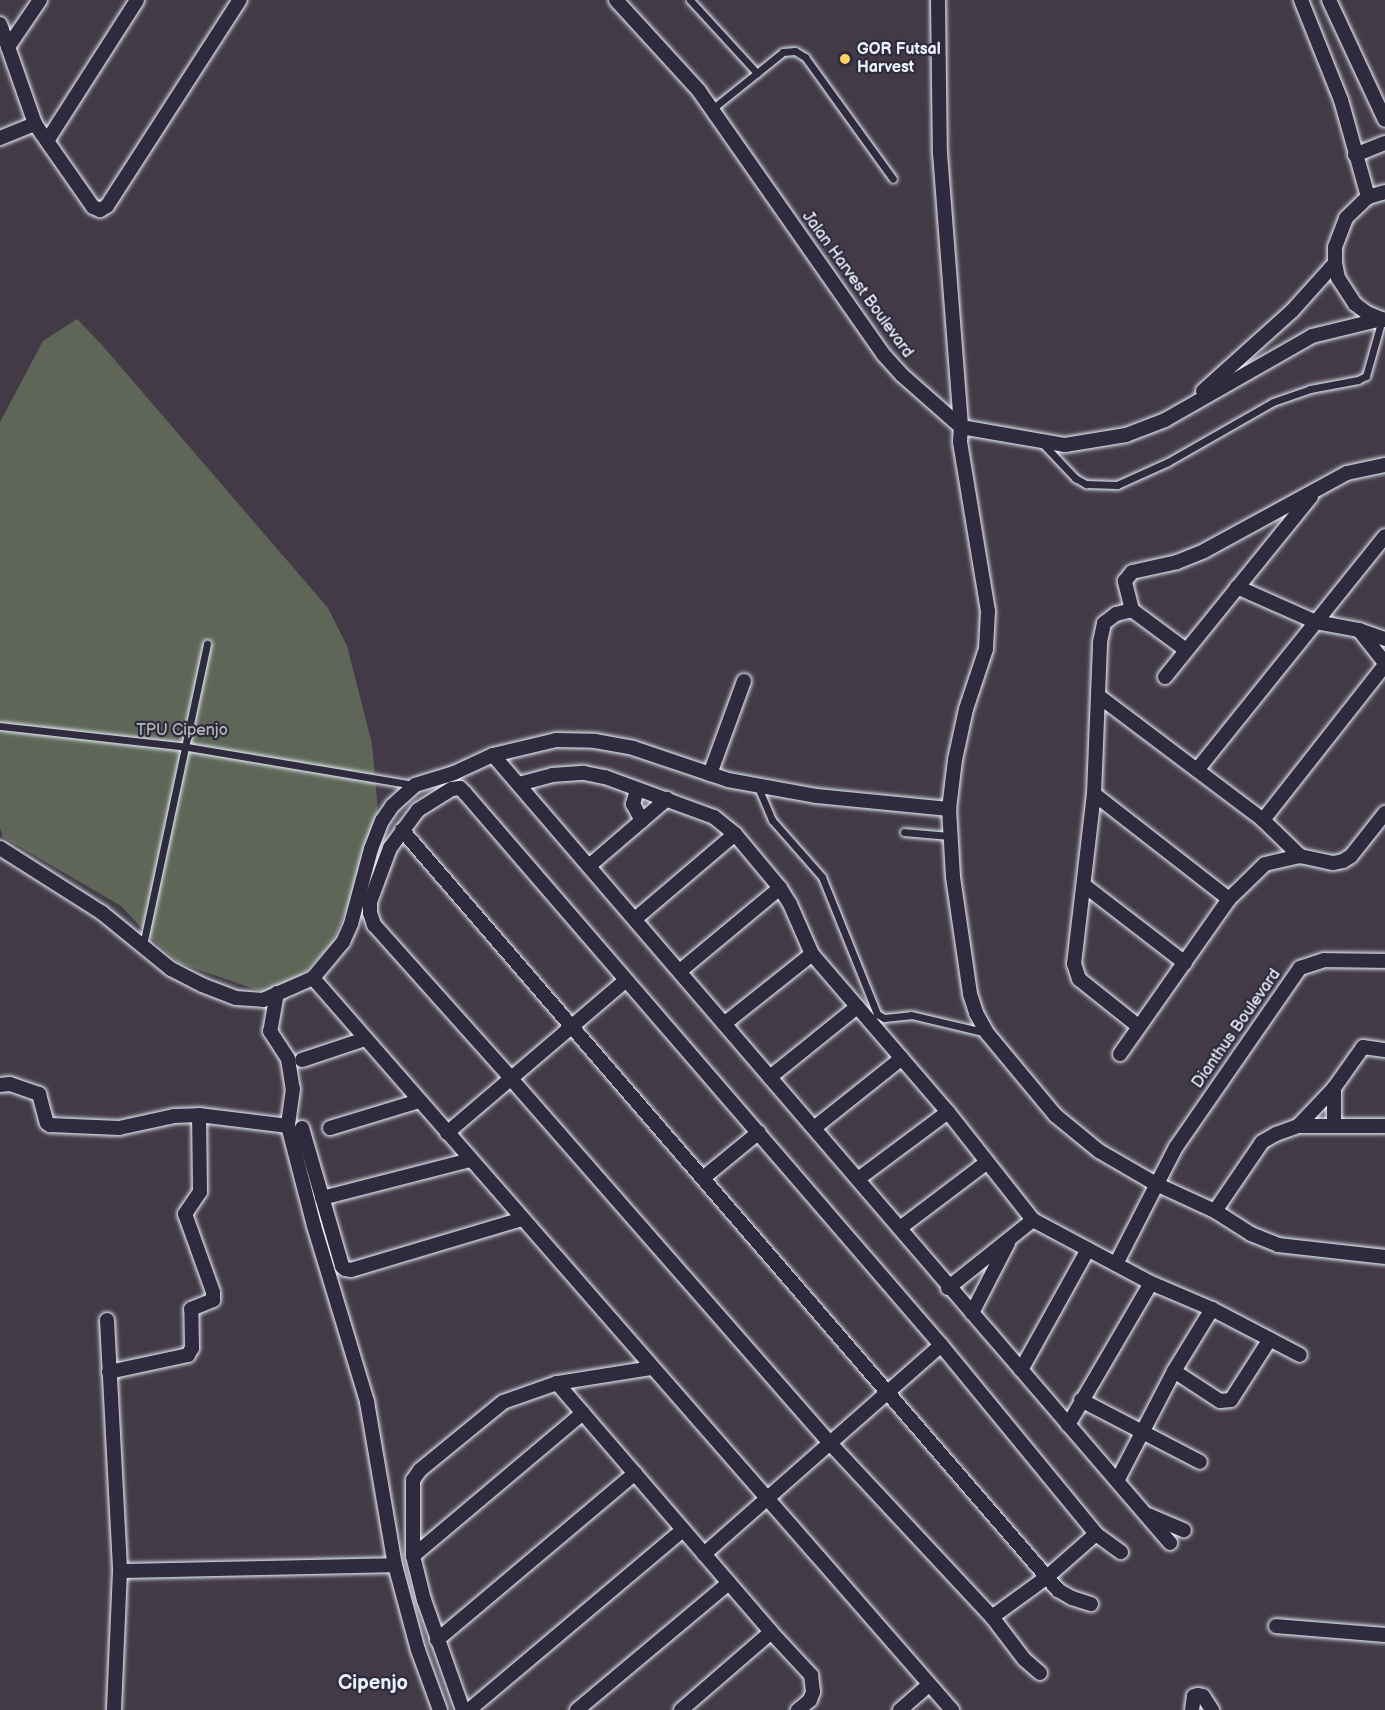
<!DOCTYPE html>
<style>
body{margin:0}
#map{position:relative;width:1385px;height:1710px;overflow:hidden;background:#433a47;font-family:"Balsamiq Sans",sans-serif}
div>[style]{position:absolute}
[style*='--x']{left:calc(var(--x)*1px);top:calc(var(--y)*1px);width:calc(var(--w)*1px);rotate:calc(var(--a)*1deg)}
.green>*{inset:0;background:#5f6658}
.roads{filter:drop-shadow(0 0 2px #e8f1f8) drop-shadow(0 0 2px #e8f1f8)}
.service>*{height:7px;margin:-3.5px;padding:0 3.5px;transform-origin:3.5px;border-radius:3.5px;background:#2f2a3d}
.minor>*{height:14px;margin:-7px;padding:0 7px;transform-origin:7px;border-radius:7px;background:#2f2a3d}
.dots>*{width:16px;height:16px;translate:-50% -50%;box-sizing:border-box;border:3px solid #2f2a3d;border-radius:50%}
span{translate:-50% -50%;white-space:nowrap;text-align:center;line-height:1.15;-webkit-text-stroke:4.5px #2f2a3d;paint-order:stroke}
.poi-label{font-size:16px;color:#e8f1f8;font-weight:700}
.left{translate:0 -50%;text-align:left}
.street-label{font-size:16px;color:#e8f1f8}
.park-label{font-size:16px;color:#b1b9b8}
.quarter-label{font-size:20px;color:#e8f1f8;font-weight:700}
</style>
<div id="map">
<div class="green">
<i style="clip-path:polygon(77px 319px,101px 344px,328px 608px,347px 646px,372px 744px,378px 810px,359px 882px,332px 943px,281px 998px,179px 963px,152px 939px,121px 906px,3px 837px,0 828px,0 422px,43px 341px)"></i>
</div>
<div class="roads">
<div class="service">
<i style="--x:690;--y:0;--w:99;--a:47.5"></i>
<i style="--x:757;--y:73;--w:58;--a:141.3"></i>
<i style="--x:757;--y:73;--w:33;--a:-39"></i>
<i style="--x:783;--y:52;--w:12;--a:-5"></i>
<i style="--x:795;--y:51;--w:12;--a:31"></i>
<i style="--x:805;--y:57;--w:150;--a:54.2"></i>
<i style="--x:1043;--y:444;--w:47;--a:46.7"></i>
<i style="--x:1075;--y:478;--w:13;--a:29"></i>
<i style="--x:1086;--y:484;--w:31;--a:2"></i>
<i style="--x:1117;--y:485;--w:56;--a:-24.3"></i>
<i style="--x:1168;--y:462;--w:121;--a:-29.7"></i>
<i style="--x:1273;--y:402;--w:39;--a:-19"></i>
<i style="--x:1310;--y:389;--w:49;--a:-10.6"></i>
<i style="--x:1358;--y:380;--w:9;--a:-27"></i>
<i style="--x:1366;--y:376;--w:59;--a:-74.3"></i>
<i style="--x:0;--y:726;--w:188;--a:6.4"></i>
<i style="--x:187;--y:747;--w:231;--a:9.5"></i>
<i style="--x:758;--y:787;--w:36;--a:67"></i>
<i style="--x:772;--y:820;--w:76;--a:48.7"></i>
<i style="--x:822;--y:877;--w:148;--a:68.1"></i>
<i style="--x:877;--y:1014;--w:8;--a:30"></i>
<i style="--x:884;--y:1018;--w:27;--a:-6"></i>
<i style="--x:911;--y:1015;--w:78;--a:13.3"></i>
<i style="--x:904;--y:832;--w:45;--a:5.1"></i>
<i style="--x:143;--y:945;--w:308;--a:-78"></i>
</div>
<div class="minor">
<i style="--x:616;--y:0;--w:123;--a:47.6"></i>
<i style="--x:699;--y:91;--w:321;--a:55"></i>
<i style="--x:883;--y:354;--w:28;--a:48"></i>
<i style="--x:902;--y:375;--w:79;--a:41.4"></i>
<i style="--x:961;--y:427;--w:106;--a:9.8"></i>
<i style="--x:1065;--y:445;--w:62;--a:-9.3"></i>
<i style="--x:1126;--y:435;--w:42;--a:-21"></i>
<i style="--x:1165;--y:420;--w:169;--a:-29.7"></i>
<i style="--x:1312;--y:336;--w:72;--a:-13.7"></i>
<i style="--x:938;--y:0;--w:153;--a:89.3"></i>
<i style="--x:940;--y:153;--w:275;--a:85.6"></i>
<i style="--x:961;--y:427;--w:15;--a:94"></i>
<i style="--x:960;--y:442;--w:171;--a:80.6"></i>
<i style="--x:988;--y:611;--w:38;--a:93"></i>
<i style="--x:986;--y:649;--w:63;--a:108.4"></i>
<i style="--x:966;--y:709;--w:52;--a:102.2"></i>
<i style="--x:955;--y:760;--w:49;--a:97"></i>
<i style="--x:949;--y:809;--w:68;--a:86.6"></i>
<i style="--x:953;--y:877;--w:118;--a:81.7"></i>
<i style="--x:970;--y:994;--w:20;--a:72"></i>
<i style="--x:976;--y:1013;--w:23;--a:61"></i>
<i style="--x:987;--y:1033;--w:107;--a:50.3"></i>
<i style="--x:1055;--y:1115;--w:57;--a:39.3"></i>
<i style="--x:1099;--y:1151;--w:66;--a:30.1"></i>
<i style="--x:1156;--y:1184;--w:65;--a:24.6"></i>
<i style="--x:1215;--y:1211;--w:43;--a:32.6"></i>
<i style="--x:1251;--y:1234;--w:29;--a:22"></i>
<i style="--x:1278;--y:1245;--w:108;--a:6.4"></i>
<i style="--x:1301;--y:0;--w:108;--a:68.2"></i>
<i style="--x:1341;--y:100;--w:101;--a:74.4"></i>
<i style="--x:1329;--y:0;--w:132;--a:65"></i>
<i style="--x:0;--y:24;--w:106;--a:70.7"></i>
<i style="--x:35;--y:124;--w:101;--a:55.1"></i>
<i style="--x:93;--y:207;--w:8;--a:23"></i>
<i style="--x:100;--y:210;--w:8;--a:-30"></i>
<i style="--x:107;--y:206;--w:245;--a:-57.2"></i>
<i style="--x:8;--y:47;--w:57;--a:-55.8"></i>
<i style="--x:0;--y:138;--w:38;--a:-22"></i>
<i style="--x:47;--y:141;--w:167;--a:-57.4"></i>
<i style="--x:1355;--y:155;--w:32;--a:-22"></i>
<i style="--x:1384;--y:320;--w:18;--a:-158"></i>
<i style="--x:1367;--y:313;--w:15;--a:-143"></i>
<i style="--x:1355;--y:304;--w:31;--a:-123"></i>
<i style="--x:1338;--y:278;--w:15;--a:-101"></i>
<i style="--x:1335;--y:263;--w:16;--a:-90"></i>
<i style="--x:1335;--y:247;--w:31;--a:-69"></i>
<i style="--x:1346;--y:218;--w:30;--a:-44"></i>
<i style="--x:1368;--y:197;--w:18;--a:-16"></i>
<i style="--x:1203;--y:391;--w:120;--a:-42"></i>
<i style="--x:1292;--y:311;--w:64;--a:-48.1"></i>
<i style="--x:1237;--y:587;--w:86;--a:23.9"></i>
<i style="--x:1316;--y:622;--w:44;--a:10.5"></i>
<i style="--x:1132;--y:610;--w:67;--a:36.5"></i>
<i style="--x:1385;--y:639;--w:28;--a:-161"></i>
<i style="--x:1359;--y:630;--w:42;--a:51.8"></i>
<i style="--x:1165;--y:677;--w:232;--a:-51"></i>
<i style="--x:1100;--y:697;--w:204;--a:37"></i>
<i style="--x:1263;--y:820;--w:52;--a:44.2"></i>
<i style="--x:493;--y:755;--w:1039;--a:49.33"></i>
<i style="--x:1197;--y:770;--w:300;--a:-51.2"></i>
<i style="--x:710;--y:774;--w:99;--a:-69.9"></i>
<i style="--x:519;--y:784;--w:34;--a:-15"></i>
<i style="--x:552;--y:775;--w:32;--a:-4"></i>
<i style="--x:584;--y:773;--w:21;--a:11"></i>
<i style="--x:605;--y:777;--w:116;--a:20.2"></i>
<i style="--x:714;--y:817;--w:27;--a:39"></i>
<i style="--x:735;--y:834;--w:70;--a:50.2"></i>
<i style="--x:780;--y:888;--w:19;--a:58"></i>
<i style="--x:790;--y:904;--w:55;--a:66.3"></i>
<i style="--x:812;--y:954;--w:208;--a:49.3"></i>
<i style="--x:948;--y:1112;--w:137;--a:51.8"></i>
<i style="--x:1033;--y:1220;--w:134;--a:28.1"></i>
<i style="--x:1151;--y:1283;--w:66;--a:23.1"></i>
<i style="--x:1212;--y:1309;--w:99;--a:27.6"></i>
<i style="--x:637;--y:790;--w:15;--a:106"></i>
<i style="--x:633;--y:804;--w:19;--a:62"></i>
<i style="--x:1094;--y:794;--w:171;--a:37.9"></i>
<i style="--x:1263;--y:820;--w:197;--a:-51.8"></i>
<i style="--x:402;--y:830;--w:1004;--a:49.2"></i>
<i style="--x:1058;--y:1590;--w:16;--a:30"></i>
<i style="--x:1072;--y:1598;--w:20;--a:18"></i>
<i style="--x:0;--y:848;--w:120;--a:32.4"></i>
<i style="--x:101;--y:912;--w:90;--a:39.2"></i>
<i style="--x:171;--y:969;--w:35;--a:27"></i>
<i style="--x:202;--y:985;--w:36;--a:21"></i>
<i style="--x:236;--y:998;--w:27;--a:4"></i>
<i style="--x:263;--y:1000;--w:55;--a:-23.7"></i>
<i style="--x:313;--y:978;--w:47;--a:-50.2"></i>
<i style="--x:343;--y:942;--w:20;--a:-66"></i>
<i style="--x:351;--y:924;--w:78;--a:-75.1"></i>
<i style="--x:371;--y:849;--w:30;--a:-69"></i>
<i style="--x:382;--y:821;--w:18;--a:-56"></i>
<i style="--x:392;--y:806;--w:31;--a:-42"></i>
<i style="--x:415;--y:785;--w:41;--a:-17.1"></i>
<i style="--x:454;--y:773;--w:43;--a:-24.8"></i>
<i style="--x:493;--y:755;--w:65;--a:-13.4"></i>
<i style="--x:556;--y:740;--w:39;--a:1"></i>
<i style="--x:595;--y:741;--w:39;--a:10"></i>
<i style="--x:633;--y:748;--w:100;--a:18.6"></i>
<i style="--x:728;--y:780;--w:89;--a:10.3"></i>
<i style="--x:816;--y:796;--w:134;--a:5.6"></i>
<i style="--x:589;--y:866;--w:103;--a:-40.7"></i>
<i style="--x:1085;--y:886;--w:126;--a:37.6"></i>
<i style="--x:635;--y:919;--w:131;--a:-40.4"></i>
<i style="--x:680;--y:971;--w:130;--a:-39.7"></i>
<i style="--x:313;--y:978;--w:972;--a:48.88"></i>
<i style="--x:277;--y:993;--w:39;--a:100"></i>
<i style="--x:270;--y:1031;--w:33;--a:57"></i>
<i style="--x:288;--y:1059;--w:30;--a:81"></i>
<i style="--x:293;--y:1089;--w:37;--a:98"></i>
<i style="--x:288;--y:1126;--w:103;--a:75.4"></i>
<i style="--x:314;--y:1226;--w:184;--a:73.2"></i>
<i style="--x:367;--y:1402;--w:165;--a:80.3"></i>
<i style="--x:395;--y:1565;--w:88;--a:74.9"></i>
<i style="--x:418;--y:1650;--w:64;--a:69.9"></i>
<i style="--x:724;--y:1024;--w:112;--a:-38.5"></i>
<i style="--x:1138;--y:1026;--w:75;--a:-141.5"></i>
<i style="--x:1079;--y:979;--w:16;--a:-108"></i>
<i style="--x:1074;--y:964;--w:171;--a:-83.3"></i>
<i style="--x:1094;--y:794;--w:152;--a:-87.7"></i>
<i style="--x:1100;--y:642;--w:19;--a:-78"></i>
<i style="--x:1104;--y:623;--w:15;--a:-37"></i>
<i style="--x:1116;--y:614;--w:16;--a:-14"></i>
<i style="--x:1132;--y:610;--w:30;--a:-104"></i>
<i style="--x:1125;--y:581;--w:11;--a:-52"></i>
<i style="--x:1132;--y:572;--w:46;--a:-12.5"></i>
<i style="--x:1177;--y:562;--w:29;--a:-22"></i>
<i style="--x:1204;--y:551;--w:163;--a:-28.6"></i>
<i style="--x:1347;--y:473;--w:39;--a:-12"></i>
<i style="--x:1120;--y:1054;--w:189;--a:-54.9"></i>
<i style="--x:1229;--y:899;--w:50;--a:-44.2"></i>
<i style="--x:1265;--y:864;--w:36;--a:-13"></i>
<i style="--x:1300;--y:856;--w:34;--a:12"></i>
<i style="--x:1333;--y:863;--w:10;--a:-11"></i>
<i style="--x:1343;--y:861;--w:9;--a:-32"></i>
<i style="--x:1351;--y:856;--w:55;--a:-51.7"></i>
<i style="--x:302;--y:1060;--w:66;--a:-18.4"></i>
<i style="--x:770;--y:1077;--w:112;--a:-38.8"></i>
<i style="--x:0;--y:1085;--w:10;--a:-6"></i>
<i style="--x:10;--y:1084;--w:31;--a:19"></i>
<i style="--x:39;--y:1094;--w:30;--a:75"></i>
<i style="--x:47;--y:1123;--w:4;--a:34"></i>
<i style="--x:50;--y:1125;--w:69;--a:2.5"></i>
<i style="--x:119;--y:1128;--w:56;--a:-12.3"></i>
<i style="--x:174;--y:1116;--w:25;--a:-2"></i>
<i style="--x:199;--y:1115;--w:90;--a:7"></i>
<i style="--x:1298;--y:1126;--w:52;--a:-46.5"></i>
<i style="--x:1334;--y:1088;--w:50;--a:-54.7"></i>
<i style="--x:1363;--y:1047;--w:22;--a:8"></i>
<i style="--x:1334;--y:1126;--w:38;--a:-90"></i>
<i style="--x:302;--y:1128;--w:144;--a:73.8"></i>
<i style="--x:342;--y:1266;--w:4;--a:45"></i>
<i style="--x:345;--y:1269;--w:6;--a:9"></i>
<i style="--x:351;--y:1270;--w:178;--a:-16.6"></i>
<i style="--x:330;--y:1128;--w:93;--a:-16.9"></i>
<i style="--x:814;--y:1128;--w:112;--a:-38.5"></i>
<i style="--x:447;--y:1133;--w:235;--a:-40.5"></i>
<i style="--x:703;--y:1178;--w:72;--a:-39.4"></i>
<i style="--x:858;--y:1179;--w:112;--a:-36.7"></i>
<i style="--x:322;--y:1198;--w:153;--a:-14.4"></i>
<i style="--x:1215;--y:1211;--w:83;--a:-55.7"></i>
<i style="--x:1262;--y:1142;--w:16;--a:-30"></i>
<i style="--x:1276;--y:1134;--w:23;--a:-20"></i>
<i style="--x:1298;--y:1126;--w:87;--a:0"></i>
<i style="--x:900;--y:1228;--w:108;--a:-37.1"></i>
<i style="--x:1116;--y:1264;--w:131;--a:-62.9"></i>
<i style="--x:1176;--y:1147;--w:218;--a:-55.3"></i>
<i style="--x:1300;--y:968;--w:25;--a:-18"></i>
<i style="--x:1324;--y:960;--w:61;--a:0.9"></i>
<i style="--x:948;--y:1288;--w:109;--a:-38.7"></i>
<i style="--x:972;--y:1313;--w:79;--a:-62.8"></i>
<i style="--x:107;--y:1320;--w:251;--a:87"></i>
<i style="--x:120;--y:1571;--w:139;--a:92.5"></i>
<i style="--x:1021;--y:1370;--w:138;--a:-61"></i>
<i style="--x:1174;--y:1371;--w:55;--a:33.1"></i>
<i style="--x:1220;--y:1401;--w:11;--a:-5"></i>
<i style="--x:1231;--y:1400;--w:72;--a:-57.4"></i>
<i style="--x:109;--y:1372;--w:81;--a:-12.1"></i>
<i style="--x:188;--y:1355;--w:8;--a:-60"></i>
<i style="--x:192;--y:1348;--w:39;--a:-91"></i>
<i style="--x:191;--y:1309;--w:24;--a:-22"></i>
<i style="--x:213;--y:1300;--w:8;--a:-90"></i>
<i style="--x:213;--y:1292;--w:83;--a:-109.7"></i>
<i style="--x:185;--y:1214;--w:27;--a:-56"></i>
<i style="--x:200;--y:1192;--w:77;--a:-90.7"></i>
<i style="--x:557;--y:1383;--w:328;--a:49.3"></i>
<i style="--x:771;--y:1632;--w:59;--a:47.1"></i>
<i style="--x:811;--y:1675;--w:17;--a:83"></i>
<i style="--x:813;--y:1692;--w:9;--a:111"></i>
<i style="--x:810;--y:1700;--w:16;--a:140"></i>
<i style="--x:1081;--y:1400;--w:134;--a:27.5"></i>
<i style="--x:1068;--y:1425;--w:164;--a:-59.7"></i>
<i style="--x:1117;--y:1481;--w:124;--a:-62.6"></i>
<i style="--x:1174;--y:1371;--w:73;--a:-58.5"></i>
<i style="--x:1148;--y:1515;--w:39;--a:23"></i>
<i style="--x:704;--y:1554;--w:316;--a:-41.4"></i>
<i style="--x:413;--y:1556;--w:222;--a:-40.1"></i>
<i style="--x:120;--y:1571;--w:275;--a:-1.2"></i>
<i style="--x:992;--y:1617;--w:68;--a:-36"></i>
<i style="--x:1047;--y:1577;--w:65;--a:-41.3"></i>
<i style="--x:1276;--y:1626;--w:109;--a:4.7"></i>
<i style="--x:437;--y:1640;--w:259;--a:-40.1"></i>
<i style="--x:1040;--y:1673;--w:21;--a:-139"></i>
<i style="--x:1024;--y:1659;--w:53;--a:-127.3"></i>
<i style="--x:992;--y:1617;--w:238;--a:-133"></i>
<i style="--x:830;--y:1443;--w:485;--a:-131.2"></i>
<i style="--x:511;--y:1078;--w:205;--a:-131.8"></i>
<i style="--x:374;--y:925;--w:13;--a:-108"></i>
<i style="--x:370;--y:913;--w:11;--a:-90"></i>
<i style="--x:370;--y:902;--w:58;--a:-69.7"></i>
<i style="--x:390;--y:848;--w:47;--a:-53.6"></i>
<i style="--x:418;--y:810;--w:40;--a:-32"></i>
<i style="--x:452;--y:789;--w:8;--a:-7"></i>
<i style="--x:460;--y:788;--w:7;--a:45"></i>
<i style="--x:465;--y:793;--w:729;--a:49.23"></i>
<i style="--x:941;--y:1345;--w:244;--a:50.6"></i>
<i style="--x:1096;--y:1534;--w:31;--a:36"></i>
<i style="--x:463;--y:1710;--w:117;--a:-109.5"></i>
<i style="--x:424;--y:1600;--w:45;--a:-104"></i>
<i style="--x:413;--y:1556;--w:76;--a:-90"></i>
<i style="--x:413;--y:1480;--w:12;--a:-55"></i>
<i style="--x:420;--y:1470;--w:107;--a:-39.3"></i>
<i style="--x:503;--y:1402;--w:57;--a:-19.4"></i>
<i style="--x:557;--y:1383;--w:96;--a:-9"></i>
<i style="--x:469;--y:1710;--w:280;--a:-40.1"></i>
<i style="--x:577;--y:1710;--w:198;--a:-39.9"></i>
<i style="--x:681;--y:1710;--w:119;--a:-40.9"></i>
<i style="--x:900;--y:1710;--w:38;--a:-41"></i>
<i style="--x:1192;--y:1710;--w:14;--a:-82"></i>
<i style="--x:1194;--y:1696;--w:4;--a:-14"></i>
<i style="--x:1198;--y:1695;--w:5;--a:11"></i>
<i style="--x:1203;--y:1696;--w:17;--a:57"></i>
</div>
</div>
<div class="dots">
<i style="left:845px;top:59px;background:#ffd166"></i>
</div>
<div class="poi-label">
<span class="left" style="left:857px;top:59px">GOR Futsal<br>Harvest</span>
</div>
<div class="street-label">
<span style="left:857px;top:285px;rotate:54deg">Jalan Harvest Boulevard</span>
<span style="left:1237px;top:1029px;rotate:-55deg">Dianthus Boulevard</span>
</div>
<div class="park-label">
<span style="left:182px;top:731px">TPU Cipenjo</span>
</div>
<div class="quarter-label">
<span style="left:373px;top:1683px">Cipenjo</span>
</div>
</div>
